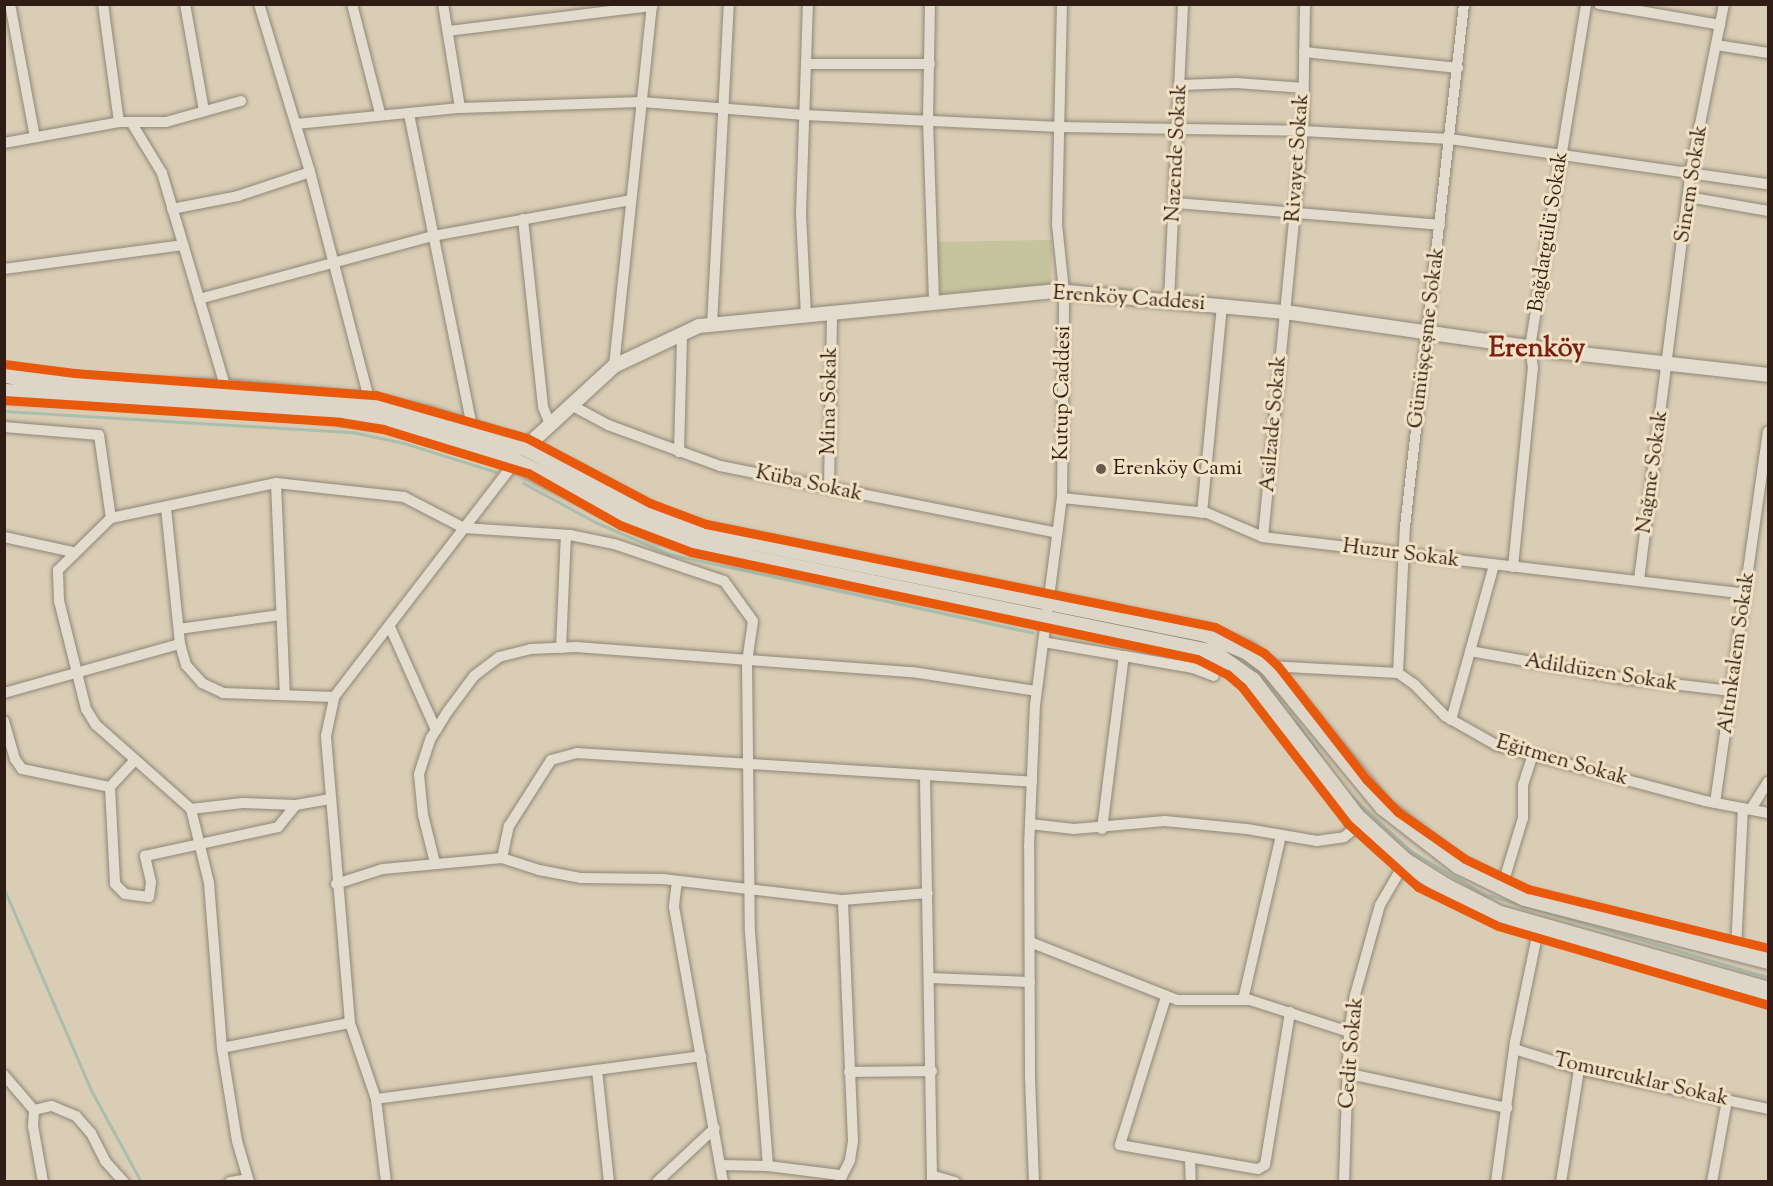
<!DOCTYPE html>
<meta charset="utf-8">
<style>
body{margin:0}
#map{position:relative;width:1773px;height:1186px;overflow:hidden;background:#dacdb5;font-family:"Sorts Mill Goudy",serif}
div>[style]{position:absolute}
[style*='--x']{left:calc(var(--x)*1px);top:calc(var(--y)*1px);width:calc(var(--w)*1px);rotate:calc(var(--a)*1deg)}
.green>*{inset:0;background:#c5c49d}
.stream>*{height:3px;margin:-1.5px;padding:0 1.5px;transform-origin:1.5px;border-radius:1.5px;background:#abbead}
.roads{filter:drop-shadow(0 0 2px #8f8677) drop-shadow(0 0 2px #8f8677)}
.minor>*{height:10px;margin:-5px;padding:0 5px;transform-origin:5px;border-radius:5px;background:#e2dbce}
.tertiary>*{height:14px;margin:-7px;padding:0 7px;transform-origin:7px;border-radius:7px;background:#e2dbce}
.primary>*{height:18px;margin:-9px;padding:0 9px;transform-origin:9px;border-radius:9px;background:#ddd5c7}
.cycleway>*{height:9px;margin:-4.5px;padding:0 4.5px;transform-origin:4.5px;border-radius:4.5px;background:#e8590c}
.dots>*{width:16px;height:16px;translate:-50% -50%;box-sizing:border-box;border:3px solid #f1e2c5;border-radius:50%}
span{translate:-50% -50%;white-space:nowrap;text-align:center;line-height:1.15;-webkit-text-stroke:6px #f1e2c5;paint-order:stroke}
.street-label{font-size:21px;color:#2f1c14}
.poi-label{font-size:21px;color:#2f1c14}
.left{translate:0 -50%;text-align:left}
.district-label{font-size:27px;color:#7a1f14;font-weight:700}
.frame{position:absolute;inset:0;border:6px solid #2f1c14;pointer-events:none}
</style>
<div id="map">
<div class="green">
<i style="clip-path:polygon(1052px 240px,1051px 284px,941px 294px,936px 242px)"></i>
</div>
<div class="stream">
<i style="--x:4;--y:411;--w:349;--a:3.5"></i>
<i style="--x:352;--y:432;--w:53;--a:11.9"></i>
<i style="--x:404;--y:443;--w:96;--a:17.5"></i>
<i style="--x:523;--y:483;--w:82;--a:28.4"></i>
<i style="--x:595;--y:522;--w:81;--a:23.4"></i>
<i style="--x:669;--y:554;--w:372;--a:12.2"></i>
<i style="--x:1295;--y:721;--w:42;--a:53.7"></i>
<i style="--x:1351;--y:796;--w:83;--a:42.6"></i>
<i style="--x:1412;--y:852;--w:83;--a:30.3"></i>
<i style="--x:1484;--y:894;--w:296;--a:16.3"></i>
<i style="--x:4;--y:889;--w:221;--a:66.6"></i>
<i style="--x:92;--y:1092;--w:102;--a:61.4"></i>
</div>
<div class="roads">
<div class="minor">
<i style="--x:10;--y:4;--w:135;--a:79.4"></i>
<i style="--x:103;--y:4;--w:119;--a:82.3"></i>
<i style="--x:185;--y:4;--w:109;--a:79.9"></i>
<i style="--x:259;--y:4;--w:176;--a:73.1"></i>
<i style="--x:310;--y:172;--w:238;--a:75.4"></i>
<i style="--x:352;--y:4;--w:113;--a:75.6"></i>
<i style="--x:443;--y:4;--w:105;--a:80.7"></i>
<i style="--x:930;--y:4;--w:116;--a:91"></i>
<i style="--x:928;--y:120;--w:181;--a:88.1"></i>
<i style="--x:1599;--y:4;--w:123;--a:9.8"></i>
<i style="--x:448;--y:31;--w:206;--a:-7"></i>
<i style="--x:1716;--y:45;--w:53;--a:8.7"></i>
<i style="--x:1304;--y:52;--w:155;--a:5.9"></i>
<i style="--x:806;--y:64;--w:124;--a:0"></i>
<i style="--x:1181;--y:85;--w:55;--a:-2.1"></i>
<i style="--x:1236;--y:83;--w:68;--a:4.2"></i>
<i style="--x:409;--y:114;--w:322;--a:78.6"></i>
<i style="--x:131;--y:122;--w:60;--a:58.7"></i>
<i style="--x:162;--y:173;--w:225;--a:73.5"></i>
<i style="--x:296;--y:124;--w:165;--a:-5.6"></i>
<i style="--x:460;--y:108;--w:182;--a:-1.9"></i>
<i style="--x:642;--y:102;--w:163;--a:4.6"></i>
<i style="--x:804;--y:115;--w:256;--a:2.7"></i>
<i style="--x:1060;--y:127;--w:243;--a:0.9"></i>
<i style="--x:1303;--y:131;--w:147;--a:3.1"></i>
<i style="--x:1450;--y:139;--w:321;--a:8.1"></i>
<i style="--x:4;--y:143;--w:117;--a:-10.3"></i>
<i style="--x:119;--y:122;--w:47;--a:0"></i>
<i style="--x:166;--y:122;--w:78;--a:-15.6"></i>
<i style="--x:1688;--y:197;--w:81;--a:9.9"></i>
<i style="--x:1175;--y:203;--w:266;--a:4.7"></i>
<i style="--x:172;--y:209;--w:67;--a:-11.1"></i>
<i style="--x:238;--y:196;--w:76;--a:-18.4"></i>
<i style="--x:523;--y:219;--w:189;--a:83.9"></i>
<i style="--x:543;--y:407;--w:18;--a:68"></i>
<i style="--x:4;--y:269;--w:181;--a:-7.6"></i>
<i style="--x:199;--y:299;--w:242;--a:-15.1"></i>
<i style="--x:433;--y:236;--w:201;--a:-10.3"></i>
<i style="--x:1169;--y:301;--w:297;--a:-87.3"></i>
<i style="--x:806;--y:316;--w:103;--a:-92.8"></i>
<i style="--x:801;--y:213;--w:209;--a:-88.1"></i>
<i style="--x:712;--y:325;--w:321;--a:-87"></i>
<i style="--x:614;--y:366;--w:364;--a:-84"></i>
<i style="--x:571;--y:405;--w:42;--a:28.4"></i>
<i style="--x:608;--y:425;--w:119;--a:20.1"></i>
<i style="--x:720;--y:466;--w:344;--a:11.2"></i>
<i style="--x:4;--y:427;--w:95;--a:4.8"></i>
<i style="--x:99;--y:435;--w:84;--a:81.8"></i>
<i style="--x:679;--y:452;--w:118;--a:-88.5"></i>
<i style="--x:276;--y:483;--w:212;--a:87.6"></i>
<i style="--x:829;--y:488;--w:175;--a:-89"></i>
<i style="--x:1062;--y:498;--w:146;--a:5.9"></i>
<i style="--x:1207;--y:513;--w:61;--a:23.2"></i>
<i style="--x:1263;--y:537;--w:485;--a:6.7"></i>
<i style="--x:166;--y:508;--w:137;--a:84.1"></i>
<i style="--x:180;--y:644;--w:22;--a:74"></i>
<i style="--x:186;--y:665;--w:24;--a:48"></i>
<i style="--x:202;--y:683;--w:23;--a:25"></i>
<i style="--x:223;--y:693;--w:111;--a:2.1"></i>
<i style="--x:1202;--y:513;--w:208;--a:-84.5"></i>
<i style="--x:4;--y:537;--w:71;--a:12.3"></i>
<i style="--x:1263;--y:537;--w:408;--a:-84.4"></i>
<i style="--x:1303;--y:131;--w:127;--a:-89.1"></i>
<i style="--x:1513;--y:567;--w:200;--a:-84.3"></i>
<i style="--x:1533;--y:368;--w:21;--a:-98"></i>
<i style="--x:1530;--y:347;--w:348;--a:-80.7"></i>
<i style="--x:1639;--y:580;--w:409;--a:-82.8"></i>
<i style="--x:1690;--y:174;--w:173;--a:-78.7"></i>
<i style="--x:390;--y:627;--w:113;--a:65.9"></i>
<i style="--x:179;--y:629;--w:102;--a:-7.9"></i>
<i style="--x:1043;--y:642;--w:82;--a:9.8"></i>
<i style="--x:561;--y:648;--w:113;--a:-87.5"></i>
<i style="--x:1470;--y:651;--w:154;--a:10.1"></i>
<i style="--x:1622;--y:678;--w:110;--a:6.8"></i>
<i style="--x:1268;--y:666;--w:130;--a:3.1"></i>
<i style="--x:1398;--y:673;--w:19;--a:35"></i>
<i style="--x:1414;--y:684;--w:45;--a:45.9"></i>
<i style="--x:1445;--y:716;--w:59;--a:29.6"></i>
<i style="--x:1496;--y:745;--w:216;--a:15"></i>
<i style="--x:1705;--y:801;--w:64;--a:10.8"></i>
<i style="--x:1398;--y:673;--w:146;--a:-87.3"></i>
<i style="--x:1405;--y:527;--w:526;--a:-83.56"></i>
<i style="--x:4;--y:693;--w:183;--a:-15.6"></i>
<i style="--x:1451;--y:720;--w:161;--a:-74.5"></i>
<i style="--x:4;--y:721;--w:40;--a:74"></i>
<i style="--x:15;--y:759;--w:12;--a:55"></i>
<i style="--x:22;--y:769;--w:90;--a:11.6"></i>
<i style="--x:135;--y:760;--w:37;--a:133"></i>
<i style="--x:110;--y:787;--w:97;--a:87"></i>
<i style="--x:115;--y:884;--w:14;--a:45"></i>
<i style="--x:125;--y:894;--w:24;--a:7"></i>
<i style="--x:149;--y:897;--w:15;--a:-82"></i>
<i style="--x:151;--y:882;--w:27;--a:-103"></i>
<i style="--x:145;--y:856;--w:136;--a:-12.3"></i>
<i style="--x:278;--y:827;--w:28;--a:-51"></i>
<i style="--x:925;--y:777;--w:405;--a:89"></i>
<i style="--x:1715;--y:803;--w:375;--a:-81.9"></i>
<i style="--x:191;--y:809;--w:52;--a:-6.6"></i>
<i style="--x:243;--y:803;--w:53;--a:2.2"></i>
<i style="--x:296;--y:805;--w:35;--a:-10"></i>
<i style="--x:1751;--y:809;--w:32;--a:-58"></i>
<i style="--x:1030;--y:824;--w:44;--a:6.5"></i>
<i style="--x:1074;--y:829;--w:91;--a:-5"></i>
<i style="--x:1165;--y:821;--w:82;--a:5.6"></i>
<i style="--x:1247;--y:829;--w:71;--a:9.7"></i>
<i style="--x:1317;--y:841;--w:27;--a:-8"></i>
<i style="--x:1344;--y:837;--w:23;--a:-38"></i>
<i style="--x:1102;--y:829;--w:174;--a:-82.8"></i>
<i style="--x:1124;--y:656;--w:70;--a:9.9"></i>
<i style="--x:1193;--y:668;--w:22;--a:21"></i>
<i style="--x:502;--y:858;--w:33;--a:-78"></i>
<i style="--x:509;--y:826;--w:78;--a:-57.5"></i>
<i style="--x:551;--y:760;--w:27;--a:-15"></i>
<i style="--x:577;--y:753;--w:456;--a:3.6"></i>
<i style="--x:435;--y:863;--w:49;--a:-104"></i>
<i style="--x:423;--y:815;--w:41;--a:-95.6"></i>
<i style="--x:419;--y:774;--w:38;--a:-72"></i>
<i style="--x:431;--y:738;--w:32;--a:-58"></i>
<i style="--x:448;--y:711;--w:44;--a:-53.4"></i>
<i style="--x:474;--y:676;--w:31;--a:-37"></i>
<i style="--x:499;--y:657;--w:32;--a:-14"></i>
<i style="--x:530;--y:649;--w:46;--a:-2.5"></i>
<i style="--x:576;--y:647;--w:337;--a:4.3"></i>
<i style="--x:912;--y:672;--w:125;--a:8.7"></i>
<i style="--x:677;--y:881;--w:26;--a:97"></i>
<i style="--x:674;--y:907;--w:279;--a:79.9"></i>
<i style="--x:336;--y:884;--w:49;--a:-17.7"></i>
<i style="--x:383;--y:869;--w:120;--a:-5.3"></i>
<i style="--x:502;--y:858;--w:39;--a:18"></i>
<i style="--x:539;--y:870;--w:43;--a:10.8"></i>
<i style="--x:581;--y:878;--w:82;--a:0.7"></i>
<i style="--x:663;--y:879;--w:181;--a:6.7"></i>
<i style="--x:843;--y:900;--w:85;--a:-4.7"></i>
<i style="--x:1502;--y:887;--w:72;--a:-73.1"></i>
<i style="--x:1523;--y:818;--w:33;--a:-90"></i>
<i style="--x:1523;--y:785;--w:33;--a:-72"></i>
<i style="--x:1030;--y:942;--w:158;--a:21.5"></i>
<i style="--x:1177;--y:1000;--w:73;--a:0"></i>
<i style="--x:1250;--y:1000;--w:104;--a:17.9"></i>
<i style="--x:1736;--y:950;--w:142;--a:-87.2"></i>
<i style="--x:930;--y:978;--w:100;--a:2.3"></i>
<i style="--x:1166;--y:997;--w:155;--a:107.3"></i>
<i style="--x:1120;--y:1145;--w:140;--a:9.9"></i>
<i style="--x:1258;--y:1169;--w:8;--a:-30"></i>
<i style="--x:1265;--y:1165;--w:155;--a:-80.7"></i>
<i style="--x:1243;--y:1000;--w:169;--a:-77"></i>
<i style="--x:222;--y:1048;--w:166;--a:-94.5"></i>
<i style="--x:209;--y:883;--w:76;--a:-103.7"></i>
<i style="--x:191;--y:809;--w:127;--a:-138.5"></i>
<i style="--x:96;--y:725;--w:19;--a:-122"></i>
<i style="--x:86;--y:709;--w:111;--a:-104"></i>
<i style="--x:59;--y:601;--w:31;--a:-92"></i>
<i style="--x:58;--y:570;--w:74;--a:-44.5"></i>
<i style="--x:111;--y:518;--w:169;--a:-12"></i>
<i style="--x:276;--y:483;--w:129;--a:6.2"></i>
<i style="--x:404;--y:497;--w:68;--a:27.3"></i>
<i style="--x:464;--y:528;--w:106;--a:3.8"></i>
<i style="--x:570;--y:535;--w:45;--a:11.6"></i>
<i style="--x:614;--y:544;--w:116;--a:18.6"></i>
<i style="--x:724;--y:581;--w:49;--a:54.1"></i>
<i style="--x:753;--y:621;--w:41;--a:98.3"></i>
<i style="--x:747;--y:662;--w:270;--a:89.4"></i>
<i style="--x:750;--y:932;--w:235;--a:85.6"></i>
<i style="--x:1514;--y:1049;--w:68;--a:17.1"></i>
<i style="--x:1579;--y:1069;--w:193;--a:11.9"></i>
<i style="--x:597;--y:1070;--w:113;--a:83.9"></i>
<i style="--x:849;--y:1072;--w:83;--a:-0.7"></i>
<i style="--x:1350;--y:1074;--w:161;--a:12.2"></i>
<i style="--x:4;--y:1075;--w:46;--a:49.4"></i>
<i style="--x:376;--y:1099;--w:328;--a:-7.5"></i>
<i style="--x:1190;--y:1159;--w:23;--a:88"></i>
<i style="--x:721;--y:1165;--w:47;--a:1.2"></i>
<i style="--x:768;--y:1166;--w:72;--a:7.2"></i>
<i style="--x:934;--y:1176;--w:22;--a:16"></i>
<i style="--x:43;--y:1182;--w:57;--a:-100.1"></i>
<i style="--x:33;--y:1126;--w:16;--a:-86"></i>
<i style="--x:34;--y:1110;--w:18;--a:-13"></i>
<i style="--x:52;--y:1106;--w:26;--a:23"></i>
<i style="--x:76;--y:1116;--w:23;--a:49"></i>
<i style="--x:91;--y:1133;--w:31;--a:63"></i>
<i style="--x:105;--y:1161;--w:28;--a:48"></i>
<i style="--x:230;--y:1182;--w:18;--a:-9"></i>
<i style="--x:249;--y:1182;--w:43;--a:-106.3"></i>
<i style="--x:237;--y:1141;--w:94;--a:-99.2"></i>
<i style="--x:222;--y:1048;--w:130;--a:-11.1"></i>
<i style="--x:386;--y:1182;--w:84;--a:-96.9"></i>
<i style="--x:376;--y:1099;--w:80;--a:-108.9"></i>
<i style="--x:350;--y:1023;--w:288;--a:-94.8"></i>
<i style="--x:326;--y:736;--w:40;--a:-78"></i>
<i style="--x:334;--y:697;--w:300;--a:-52.4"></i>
<i style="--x:657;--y:1182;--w:79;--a:-43"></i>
<i style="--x:839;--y:1182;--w:25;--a:-63"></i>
<i style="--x:850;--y:1160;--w:19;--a:-81"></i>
<i style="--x:853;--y:1141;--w:241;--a:-92.4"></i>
<i style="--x:1034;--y:1182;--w:104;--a:-92.2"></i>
<i style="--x:1030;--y:1078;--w:231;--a:-90.2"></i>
<i style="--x:1029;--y:847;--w:142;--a:-87.6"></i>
<i style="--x:1035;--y:705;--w:209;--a:-82.6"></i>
<i style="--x:1062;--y:498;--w:207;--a:-89.4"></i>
<i style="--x:1064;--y:291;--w:67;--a:-96"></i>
<i style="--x:1057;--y:224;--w:220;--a:-88.7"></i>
<i style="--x:1344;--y:1182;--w:150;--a:-88.1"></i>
<i style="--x:1349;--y:1032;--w:37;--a:-81"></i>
<i style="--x:1355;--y:995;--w:93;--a:-74.5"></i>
<i style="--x:1380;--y:905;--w:50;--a:-59.8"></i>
<i style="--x:1496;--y:1182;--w:141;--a:-82.3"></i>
<i style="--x:1515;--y:1042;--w:118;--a:-78.3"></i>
<i style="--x:1561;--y:1182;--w:114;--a:-80.9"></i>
<i style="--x:1712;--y:1182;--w:83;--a:-79.6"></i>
</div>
<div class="tertiary">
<i style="--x:526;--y:447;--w:120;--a:-42.6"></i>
<i style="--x:614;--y:366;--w:94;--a:-25.2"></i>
<i style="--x:699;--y:326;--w:360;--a:-5.6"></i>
<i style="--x:1057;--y:291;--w:229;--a:5.3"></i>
<i style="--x:1285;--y:312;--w:273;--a:8.2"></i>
<i style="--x:1555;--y:351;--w:214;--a:6.4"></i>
</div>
<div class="primary">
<i style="--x:4;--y:373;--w:29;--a:14"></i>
<i style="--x:32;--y:380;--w:60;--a:5.7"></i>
<i style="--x:92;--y:386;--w:134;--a:1.3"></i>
<i style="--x:226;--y:389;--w:145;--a:5.2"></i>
<i style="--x:370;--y:402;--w:61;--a:13.3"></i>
<i style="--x:429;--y:416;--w:102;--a:17.7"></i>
<i style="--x:526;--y:447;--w:150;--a:27.8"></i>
<i style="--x:659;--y:517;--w:49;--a:17.7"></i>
<i style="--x:706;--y:532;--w:510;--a:11.42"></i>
<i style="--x:1206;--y:633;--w:46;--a:23.2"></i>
<i style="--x:1248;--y:651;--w:25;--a:37"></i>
<i style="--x:1268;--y:666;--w:183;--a:50.6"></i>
<i style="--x:1384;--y:807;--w:95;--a:37.7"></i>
<i style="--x:1459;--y:865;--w:73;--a:25.9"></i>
<i style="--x:1525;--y:897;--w:251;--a:14.5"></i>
<i style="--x:4;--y:393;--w:247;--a:2.5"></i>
<i style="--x:251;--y:404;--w:138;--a:7.1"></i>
<i style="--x:388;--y:421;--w:52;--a:13.2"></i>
<i style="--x:439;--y:433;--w:81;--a:20.9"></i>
<i style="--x:515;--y:462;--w:159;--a:26.6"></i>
<i style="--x:657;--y:533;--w:87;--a:15.9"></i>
<i style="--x:741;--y:557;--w:483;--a:11.6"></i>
<i style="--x:1214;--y:654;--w:47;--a:35.4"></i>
<i style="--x:1252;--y:681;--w:171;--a:52.6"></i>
<i style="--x:1356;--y:817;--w:67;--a:42.6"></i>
<i style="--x:1405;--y:862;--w:47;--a:32"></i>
<i style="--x:1445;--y:887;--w:62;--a:27"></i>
<i style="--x:1500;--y:915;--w:279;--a:15.8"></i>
</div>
</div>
<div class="cycleway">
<i style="--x:4;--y:364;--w:71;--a:7.3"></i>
<i style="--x:74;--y:373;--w:303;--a:4.2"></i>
<i style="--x:376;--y:395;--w:157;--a:15.9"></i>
<i style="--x:527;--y:438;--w:139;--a:27.9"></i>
<i style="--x:650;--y:503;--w:60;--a:20.6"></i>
<i style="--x:706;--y:524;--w:519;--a:11.44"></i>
<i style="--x:1215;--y:627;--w:55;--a:28"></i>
<i style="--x:1264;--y:653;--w:19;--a:43"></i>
<i style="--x:1278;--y:666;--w:143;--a:52.1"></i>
<i style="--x:1366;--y:779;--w:46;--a:45.9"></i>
<i style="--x:1398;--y:812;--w:82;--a:35"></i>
<i style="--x:1465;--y:859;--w:70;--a:25.5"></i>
<i style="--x:1528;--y:889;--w:247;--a:13.8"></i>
<i style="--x:4;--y:400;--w:337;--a:3.7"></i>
<i style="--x:340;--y:422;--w:44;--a:9.2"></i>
<i style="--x:383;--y:429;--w:152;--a:16.9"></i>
<i style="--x:528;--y:473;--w:106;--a:29.5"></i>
<i style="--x:620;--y:525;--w:76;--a:20.8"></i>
<i style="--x:691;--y:552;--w:517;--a:11.94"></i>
<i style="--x:1197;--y:659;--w:34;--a:27"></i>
<i style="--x:1227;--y:674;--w:20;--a:41"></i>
<i style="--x:1242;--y:687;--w:172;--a:52.3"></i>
<i style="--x:1347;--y:823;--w:96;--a:42"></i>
<i style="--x:1418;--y:887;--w:89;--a:26"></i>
<i style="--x:1498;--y:926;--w:281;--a:16.3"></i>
</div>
<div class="dots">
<i style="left:1101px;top:469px;background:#6b5a4c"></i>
</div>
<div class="street-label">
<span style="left:1177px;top:153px;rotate:-87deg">Nazende Sokak</span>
<span style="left:1298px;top:158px;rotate:-86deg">Rivayet Sokak</span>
<span style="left:1692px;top:184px;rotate:-81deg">Sinem Sokak</span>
<span style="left:1549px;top:232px;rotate:-81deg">Bağdatgülü Sokak</span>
<span style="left:1129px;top:299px;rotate:4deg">Erenköy Caddesi</span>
<span style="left:1427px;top:338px;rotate:-83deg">Gümüşçeşme Sokak</span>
<span style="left:1063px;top:393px;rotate:-89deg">Kutup Caddesi</span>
<span style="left:830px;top:401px;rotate:-89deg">Mina Sokak</span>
<span style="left:1274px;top:424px;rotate:-85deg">Asilzade Sokak</span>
<span style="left:1653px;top:472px;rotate:-82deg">Nağme Sokak</span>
<span style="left:809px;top:484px;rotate:12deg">Küba Sokak</span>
<span style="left:1401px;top:554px;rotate:7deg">Huzur Sokak</span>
<span style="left:1737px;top:653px;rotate:-82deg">Altınkalem Sokak</span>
<span style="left:1601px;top:673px;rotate:9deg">Adildüzen Sokak</span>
<span style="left:1562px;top:761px;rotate:16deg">Eğitmen Sokak</span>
<span style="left:1352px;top:1053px;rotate:-85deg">Cedit Sokak</span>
<span style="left:1641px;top:1080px;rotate:13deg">Tomurcuklar Sokak</span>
</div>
<div class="poi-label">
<span class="left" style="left:1113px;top:469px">Erenköy Cami</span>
</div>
<div class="district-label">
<span style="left:1537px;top:350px">Erenköy</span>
</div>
<div class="frame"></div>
</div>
